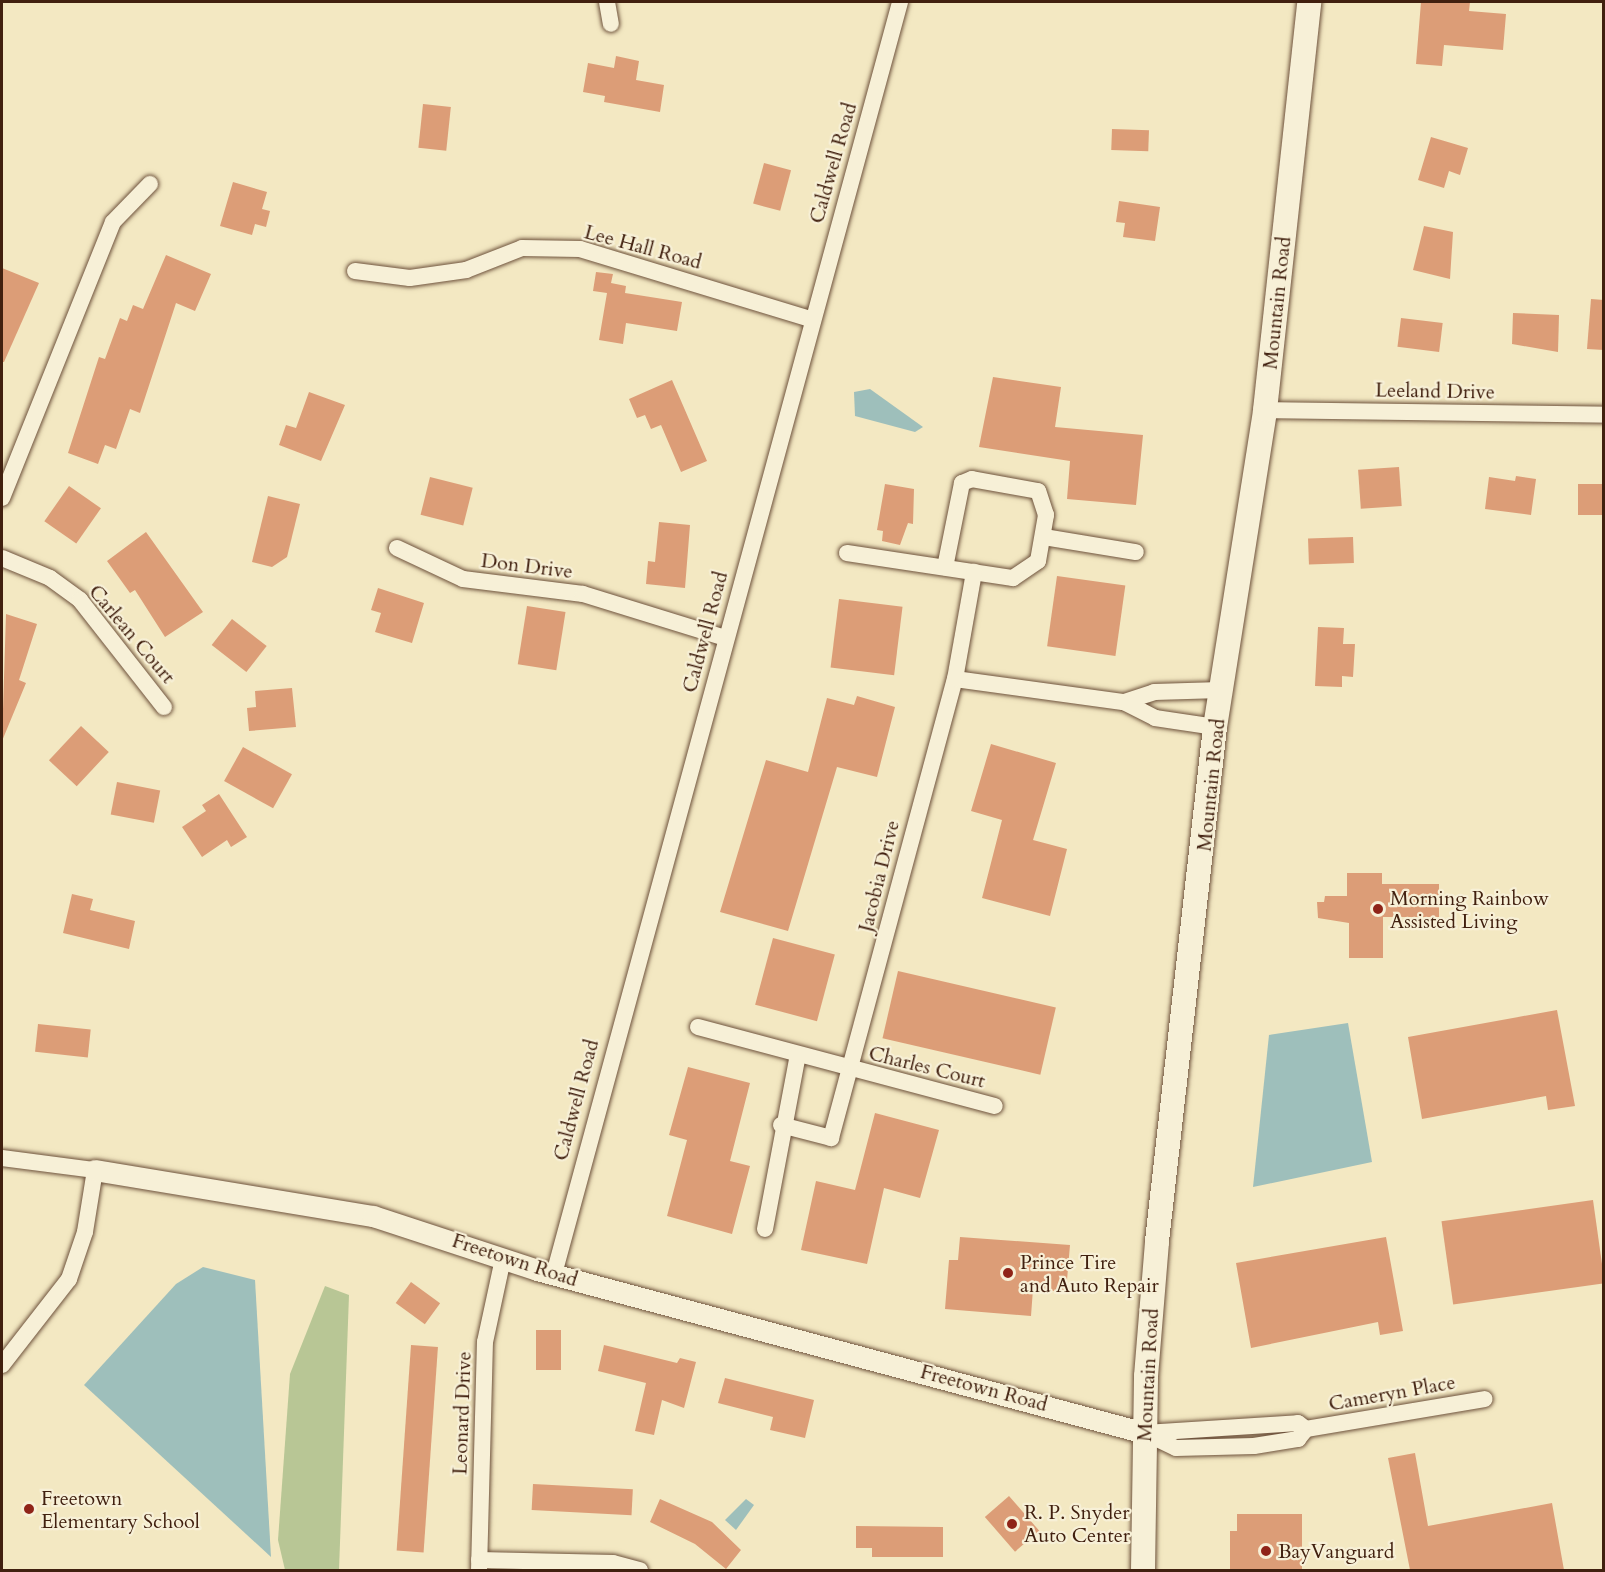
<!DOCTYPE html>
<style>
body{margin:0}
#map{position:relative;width:1605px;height:1572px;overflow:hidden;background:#f3e8c2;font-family:Cardo,serif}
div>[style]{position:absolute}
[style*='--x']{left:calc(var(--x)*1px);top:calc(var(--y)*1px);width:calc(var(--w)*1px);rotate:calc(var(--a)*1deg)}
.green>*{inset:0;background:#b8c695}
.water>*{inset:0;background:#9ebfbb}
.building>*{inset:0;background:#dc9d77;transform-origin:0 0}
.roads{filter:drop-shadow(0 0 2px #6e523c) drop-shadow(0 0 2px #6e523c)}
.minor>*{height:16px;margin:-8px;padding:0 8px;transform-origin:8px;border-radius:8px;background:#f7f0d7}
.tertiary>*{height:21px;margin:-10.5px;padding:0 10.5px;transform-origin:10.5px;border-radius:10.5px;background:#f7f0d7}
.secondary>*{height:24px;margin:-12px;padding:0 12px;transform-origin:12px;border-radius:12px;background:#f7f0d7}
.dots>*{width:16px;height:16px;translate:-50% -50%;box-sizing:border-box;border:3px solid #f7f0d7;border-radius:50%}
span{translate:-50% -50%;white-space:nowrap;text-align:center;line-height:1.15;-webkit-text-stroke:4.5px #f7f0d7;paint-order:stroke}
.street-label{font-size:20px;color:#41200f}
.poi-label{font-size:20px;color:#41200f}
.left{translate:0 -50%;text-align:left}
.frame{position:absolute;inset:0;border:3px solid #41200f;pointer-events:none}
</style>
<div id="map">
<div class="green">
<i style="clip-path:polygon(325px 1286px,349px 1295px,339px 1570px,285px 1570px,278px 1540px,290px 1374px)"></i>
</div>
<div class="water">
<i style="clip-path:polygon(870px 389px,923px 427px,915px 432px,855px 416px,854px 392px)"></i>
<i style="clip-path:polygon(1348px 1023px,1372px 1162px,1253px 1187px,1269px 1035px)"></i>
<i style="clip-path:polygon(203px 1267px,255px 1280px,271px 1557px,84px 1385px,176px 1284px)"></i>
<i style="clip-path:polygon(746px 1499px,754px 1505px,736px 1530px,725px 1520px)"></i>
</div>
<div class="building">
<i style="clip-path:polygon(1421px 2px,1470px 2px,1469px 11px,1506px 14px,1503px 50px,1444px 45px,1442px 66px,1416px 64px)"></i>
<i style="clip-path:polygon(616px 56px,639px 61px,636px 80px,664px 85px,660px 112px,604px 102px,605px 96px,583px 92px,588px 63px,614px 68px)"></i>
<i style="left:423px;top:104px;width:28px;height:44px;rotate:6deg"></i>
<i style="left:1112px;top:129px;width:37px;height:21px;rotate:2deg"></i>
<i style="clip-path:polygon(1431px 137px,1468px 148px,1460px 175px,1449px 171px,1444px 188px,1418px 180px)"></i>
<i style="left:764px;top:163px;width:28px;height:42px;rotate:15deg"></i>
<i style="clip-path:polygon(233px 182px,267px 192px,262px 209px,270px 211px,266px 227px,255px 224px,252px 235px,220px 226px)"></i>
<i style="clip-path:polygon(1119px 201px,1160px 207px,1155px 241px,1123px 237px,1125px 223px,1116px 222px)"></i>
<i style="clip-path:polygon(1424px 226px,1453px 232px,1450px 279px,1413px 270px)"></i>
<i style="clip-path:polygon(166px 255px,211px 274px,195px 311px,176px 303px,140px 413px,130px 409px,116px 449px,105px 445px,98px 464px,68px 453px,99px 357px,105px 359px,120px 318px,127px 321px,133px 305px,143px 309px)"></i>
<i style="clip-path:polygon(2px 268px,39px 283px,4px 362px,2px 362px)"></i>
<i style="clip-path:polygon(596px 272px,613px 274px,611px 283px,626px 286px,625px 293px,682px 302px,677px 331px,626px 323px,623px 344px,599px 340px,607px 293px,593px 291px)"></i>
<i style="clip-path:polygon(1591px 299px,1604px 300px,1604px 350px,1587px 349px)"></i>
<i style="clip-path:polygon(1513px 313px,1559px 315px,1558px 352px,1512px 344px)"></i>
<i style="left:1401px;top:318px;width:42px;height:29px;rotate:7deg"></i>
<i style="clip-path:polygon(993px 377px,1061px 387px,1055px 427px,1143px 435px,1136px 505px,1067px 499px,1070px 461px,979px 447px)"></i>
<i style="clip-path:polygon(672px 380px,707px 461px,681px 472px,661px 425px,651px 429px,645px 415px,637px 418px,629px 399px)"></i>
<i style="clip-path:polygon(309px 392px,345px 405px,321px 461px,279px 445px,286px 425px,296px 428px)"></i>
<i style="left:1399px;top:467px;width:39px;height:41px;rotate:86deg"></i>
<i style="clip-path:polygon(1516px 476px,1536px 479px,1531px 515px,1485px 509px,1489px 477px,1515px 481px)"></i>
<i style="left:430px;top:477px;width:44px;height:39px;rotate:14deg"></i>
<i style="clip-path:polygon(885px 484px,914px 489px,913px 524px,908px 523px,900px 545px,882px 541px,883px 531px,877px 530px)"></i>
<i style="left:1578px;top:484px;width:26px;height:31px"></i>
<i style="left:69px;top:486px;width:39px;height:43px;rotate:35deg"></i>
<i style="clip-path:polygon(268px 496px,300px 504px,287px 557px,272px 567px,252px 562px)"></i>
<i style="clip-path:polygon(659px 522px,690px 525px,685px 588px,646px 584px,648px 561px,655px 562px)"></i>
<i style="clip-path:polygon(146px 532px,203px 612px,165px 637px,135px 590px,130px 593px,107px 561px)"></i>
<i style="left:1353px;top:537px;width:26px;height:45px;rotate:88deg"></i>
<i style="left:1057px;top:576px;width:69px;height:71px;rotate:8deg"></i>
<i style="clip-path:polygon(378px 588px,424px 603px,412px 643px,375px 632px,381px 613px,371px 610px)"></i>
<i style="left:839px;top:599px;width:64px;height:69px;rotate:7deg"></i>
<i style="left:527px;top:606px;width:39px;height:59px;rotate:9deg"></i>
<i style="clip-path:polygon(6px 614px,37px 624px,19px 680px,26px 683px,2px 741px)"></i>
<i style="left:232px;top:619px;width:44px;height:33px;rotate:38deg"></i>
<i style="clip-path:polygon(1318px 627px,1344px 628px,1343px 644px,1355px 644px,1353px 677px,1342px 676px,1342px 687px,1315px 686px)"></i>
<i style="clip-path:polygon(292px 688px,296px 727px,249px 731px,247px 708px,256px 707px,255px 691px)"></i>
<i style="clip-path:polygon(857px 696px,895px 707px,877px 777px,837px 767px,788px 931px,720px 912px,766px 760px,808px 772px,827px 698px,854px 705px)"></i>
<i style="left:81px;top:726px;width:38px;height:47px;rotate:43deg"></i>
<i style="clip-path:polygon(991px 744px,1056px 763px,1033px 840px,1067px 849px,1050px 916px,982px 898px,1002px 820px,971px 811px)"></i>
<i style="left:243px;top:747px;width:56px;height:39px;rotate:29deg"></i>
<i style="left:117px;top:782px;width:44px;height:33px;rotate:11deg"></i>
<i style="clip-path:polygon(219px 794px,247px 837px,231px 847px,227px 840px,202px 857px,182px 827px,206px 811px,202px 805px)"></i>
<i style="clip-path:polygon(1347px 873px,1382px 873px,1382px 884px,1439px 884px,1439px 917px,1383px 917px,1383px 958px,1349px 958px,1349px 923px,1318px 918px,1317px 902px,1324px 902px,1325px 896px,1347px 896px)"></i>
<i style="clip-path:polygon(72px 894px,93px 899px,90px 910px,135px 921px,129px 949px,63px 933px)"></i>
<i style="left:773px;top:938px;width:64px;height:69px;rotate:15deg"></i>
<i style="left:898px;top:971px;width:162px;height:69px;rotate:13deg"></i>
<i style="clip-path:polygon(1557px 1010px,1575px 1106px,1548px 1110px,1546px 1096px,1422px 1119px,1408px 1037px)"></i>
<i style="left:38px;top:1024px;width:53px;height:28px;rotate:6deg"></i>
<i style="clip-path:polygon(688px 1067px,750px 1083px,730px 1161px,750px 1166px,732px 1234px,667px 1216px,687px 1140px,669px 1135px)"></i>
<i style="clip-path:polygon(875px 1113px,939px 1130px,920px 1198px,884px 1188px,867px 1264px,801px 1250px,816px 1181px,855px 1190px)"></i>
<i style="left:1593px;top:1200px;width:84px;height:153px;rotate:82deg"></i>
<i style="clip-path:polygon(960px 1237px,1070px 1245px,1066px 1292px,1033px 1289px,1031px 1316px,945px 1309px,949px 1260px,958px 1260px)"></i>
<i style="clip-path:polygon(1386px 1237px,1403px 1331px,1380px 1335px,1378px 1322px,1251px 1348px,1236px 1263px)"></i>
<i style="left:411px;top:1282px;width:36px;height:26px;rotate:36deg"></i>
<i style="left:536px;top:1330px;width:25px;height:40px"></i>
<i style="left:411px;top:1345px;width:27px;height:206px;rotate:4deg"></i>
<i style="clip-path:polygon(604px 1345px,677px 1363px,680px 1358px,696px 1362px,684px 1408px,662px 1400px,654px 1435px,635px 1431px,646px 1383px,598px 1371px)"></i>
<i style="clip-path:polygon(725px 1378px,814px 1400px,805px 1438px,770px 1430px,773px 1417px,718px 1403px)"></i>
<i style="clip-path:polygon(1415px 1453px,1428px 1526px,1552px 1503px,1564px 1570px,1410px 1570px,1388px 1458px)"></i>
<i style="left:533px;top:1484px;width:100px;height:26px;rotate:3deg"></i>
<i style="left:1009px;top:1496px;width:46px;height:32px;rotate:49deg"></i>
<i style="clip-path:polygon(660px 1499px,712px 1522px,741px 1550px,726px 1569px,695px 1544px,650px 1522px)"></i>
<i style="clip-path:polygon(1237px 1514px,1302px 1514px,1302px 1570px,1230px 1570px,1230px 1531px,1237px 1531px)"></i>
<i style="clip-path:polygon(856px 1526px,943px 1527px,943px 1557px,872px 1557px,872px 1548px,856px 1548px)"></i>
</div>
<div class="roads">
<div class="minor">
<i style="--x:607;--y:2;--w:22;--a:80"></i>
<i style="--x:355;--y:271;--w:55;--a:7.3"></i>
<i style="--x:410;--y:278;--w:57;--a:-8.1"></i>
<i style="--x:466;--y:270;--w:60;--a:-21.4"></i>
<i style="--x:522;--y:248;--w:58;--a:1"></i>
<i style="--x:580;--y:249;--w:241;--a:16.9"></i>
<i style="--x:1265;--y:410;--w:339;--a:0.8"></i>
<i style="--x:2;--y:498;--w:297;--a:-68.1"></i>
<i style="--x:113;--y:222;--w:53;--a:-45.8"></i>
<i style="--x:1044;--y:537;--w:93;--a:9.3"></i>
<i style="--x:397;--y:548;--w:73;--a:25.2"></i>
<i style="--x:463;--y:579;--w:121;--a:7.1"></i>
<i style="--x:583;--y:594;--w:149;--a:17.2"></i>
<i style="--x:847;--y:553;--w:168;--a:8.6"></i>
<i style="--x:1013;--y:578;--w:30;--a:-34"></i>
<i style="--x:1038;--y:561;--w:47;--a:-80.1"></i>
<i style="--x:1046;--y:515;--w:25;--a:-108"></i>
<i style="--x:1038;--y:491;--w:67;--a:-169.7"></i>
<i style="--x:972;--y:479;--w:11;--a:158"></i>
<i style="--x:962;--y:483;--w:86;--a:101.4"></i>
<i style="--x:2;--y:558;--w:52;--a:22.6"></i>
<i style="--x:50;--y:578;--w:37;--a:36"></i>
<i style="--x:80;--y:600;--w:136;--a:51.9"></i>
<i style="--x:955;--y:679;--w:171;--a:7.8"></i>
<i style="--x:1124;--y:702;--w:32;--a:-18"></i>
<i style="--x:1154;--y:692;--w:67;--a:-1.7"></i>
<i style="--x:1124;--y:702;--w:35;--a:27"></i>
<i style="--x:1155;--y:718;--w:61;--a:8.5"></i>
<i style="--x:698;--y:1027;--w:307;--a:14.9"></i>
<i style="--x:781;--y:1125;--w:52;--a:14.6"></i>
<i style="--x:831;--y:1138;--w:475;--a:-74.9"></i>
<i style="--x:955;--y:679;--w:109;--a:-79.9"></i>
<i style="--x:2;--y:1158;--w:94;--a:7.4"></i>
<i style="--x:95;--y:1170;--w:63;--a:99.2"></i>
<i style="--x:85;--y:1232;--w:50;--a:108.8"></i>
<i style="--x:69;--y:1279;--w:109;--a:127.9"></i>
<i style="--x:765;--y:1229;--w:177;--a:-79.3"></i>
<i style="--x:554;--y:1274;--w:1318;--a:-74.78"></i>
<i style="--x:1145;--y:1433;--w:34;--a:26"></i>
<i style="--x:1176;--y:1448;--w:78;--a:-1.5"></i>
<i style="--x:1254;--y:1446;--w:45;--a:-9"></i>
<i style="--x:1298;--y:1439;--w:13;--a:-51"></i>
<i style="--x:1306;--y:1429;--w:181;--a:-9.5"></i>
<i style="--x:1145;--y:1433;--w:153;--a:-3.7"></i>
<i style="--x:1298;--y:1423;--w:10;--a:37"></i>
<i style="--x:479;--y:1560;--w:134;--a:1.3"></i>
<i style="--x:613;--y:1563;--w:28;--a:15"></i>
<i style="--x:479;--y:1570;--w:228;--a:-88.5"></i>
<i style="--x:485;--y:1342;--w:85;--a:-77.8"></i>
</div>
<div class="tertiary">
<i style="--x:95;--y:1170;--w:282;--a:9.4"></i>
<i style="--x:373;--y:1216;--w:173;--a:18.2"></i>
<i style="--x:537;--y:1270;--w:629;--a:15.01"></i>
</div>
<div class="secondary">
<i style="--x:1143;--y:1570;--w:194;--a:-89.1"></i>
<i style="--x:1146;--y:1376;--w:135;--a:-85.3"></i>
<i style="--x:1157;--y:1241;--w:517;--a:-83.56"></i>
<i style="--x:1215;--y:727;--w:321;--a:-81"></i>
<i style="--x:1265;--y:410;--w:410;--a:-83.8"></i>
</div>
</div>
<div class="dots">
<i style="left:1378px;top:909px;background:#8f2418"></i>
<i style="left:1008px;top:1273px;background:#8f2418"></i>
<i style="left:29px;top:1509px;background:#8f2418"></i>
<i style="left:1012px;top:1524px;background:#8f2418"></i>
<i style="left:1266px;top:1551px;background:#8f2418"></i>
</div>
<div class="street-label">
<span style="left:833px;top:163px;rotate:-74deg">Caldwell Road</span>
<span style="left:643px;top:247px;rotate:15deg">Lee Hall Road</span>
<span style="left:1277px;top:303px;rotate:-84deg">Mountain Road</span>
<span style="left:1435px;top:391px;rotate:1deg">Leeland Drive</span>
<span style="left:527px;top:566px;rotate:7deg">Don Drive</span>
<span style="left:705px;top:632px;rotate:-75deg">Caldwell Road</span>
<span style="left:132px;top:634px;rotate:50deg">Carlean Court</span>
<span style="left:1211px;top:785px;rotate:-84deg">Mountain Road</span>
<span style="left:879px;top:876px;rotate:-76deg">Jacobia Drive</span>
<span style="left:927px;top:1067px;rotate:14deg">Charles Court</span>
<span style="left:576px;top:1100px;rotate:-75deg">Caldwell Road</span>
<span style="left:515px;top:1260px;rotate:18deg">Freetown Road</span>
<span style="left:1148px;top:1375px;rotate:-87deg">Mountain Road</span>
<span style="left:984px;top:1388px;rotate:15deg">Freetown Road</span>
<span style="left:1392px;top:1393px;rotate:-10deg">Cameryn Place</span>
<span style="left:462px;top:1413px;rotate:-88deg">Leonard Drive</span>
</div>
<div class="poi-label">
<span class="left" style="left:1390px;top:910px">Morning Rainbow<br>Assisted Living</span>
<span class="left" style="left:1020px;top:1274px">Prince Tire<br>and Auto Repair</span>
<span class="left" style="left:41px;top:1510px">Freetown<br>Elementary School</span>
<span class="left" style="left:1024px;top:1524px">R. P. Snyder<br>Auto Center</span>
<span class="left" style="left:1278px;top:1551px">BayVanguard</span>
</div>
<div class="frame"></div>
</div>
